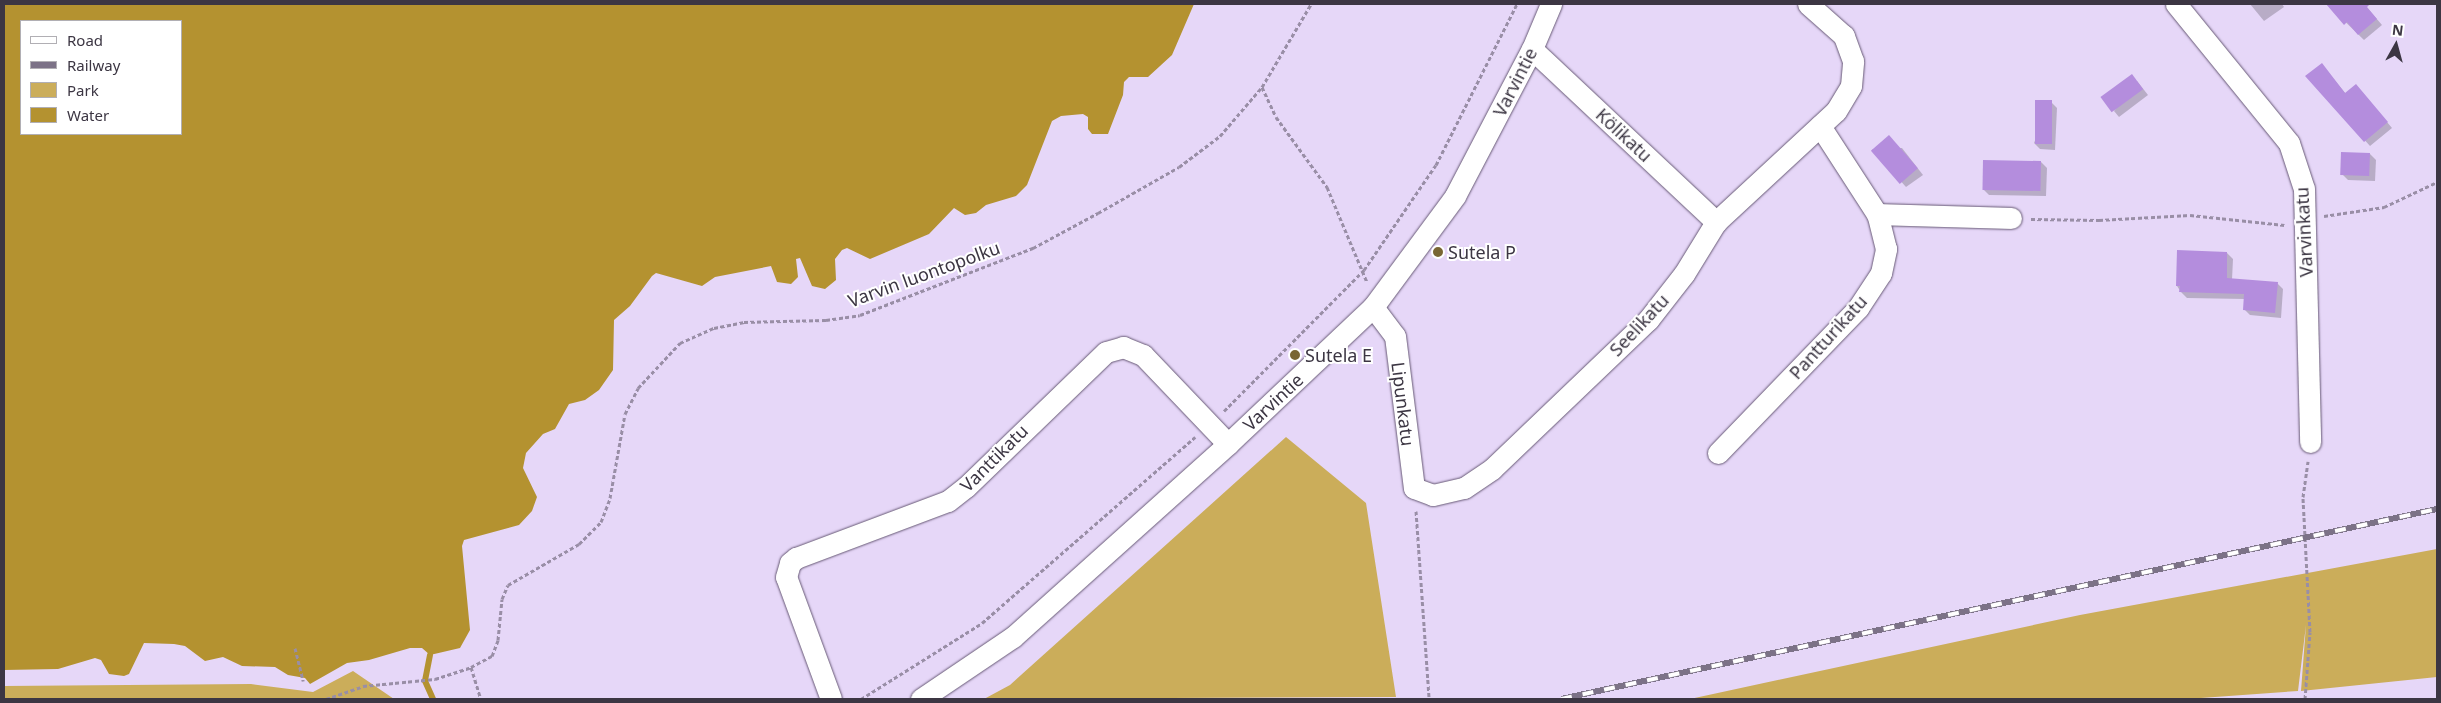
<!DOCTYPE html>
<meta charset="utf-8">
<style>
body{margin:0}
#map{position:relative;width:2441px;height:703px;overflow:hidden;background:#e6d7f8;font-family:"Noto Sans",sans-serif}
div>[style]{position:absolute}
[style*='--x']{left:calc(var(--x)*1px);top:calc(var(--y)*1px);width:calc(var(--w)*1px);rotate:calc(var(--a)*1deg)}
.green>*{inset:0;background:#cbad5a}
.water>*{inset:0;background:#b49230}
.shadow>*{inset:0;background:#0003}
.stream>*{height:6px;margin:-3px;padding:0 3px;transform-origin:3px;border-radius:3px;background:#b49230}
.building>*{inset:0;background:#b48ddd;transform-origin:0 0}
.path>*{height:3px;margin-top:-1.5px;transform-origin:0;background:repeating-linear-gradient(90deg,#998ea6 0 4px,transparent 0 6.5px)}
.roads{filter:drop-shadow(0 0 1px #675975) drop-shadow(0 0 1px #675975)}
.minor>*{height:21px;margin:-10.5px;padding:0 10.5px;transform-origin:10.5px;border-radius:10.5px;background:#fff}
.rail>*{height:5.5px;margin-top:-2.75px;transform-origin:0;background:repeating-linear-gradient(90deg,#fff 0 11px,#7c7287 0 22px);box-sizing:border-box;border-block:1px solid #7c7287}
.dots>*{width:14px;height:14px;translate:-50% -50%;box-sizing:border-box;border:2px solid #fff;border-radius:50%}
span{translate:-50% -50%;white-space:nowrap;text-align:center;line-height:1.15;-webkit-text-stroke:4px #fff;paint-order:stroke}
.street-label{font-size:18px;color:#3c3643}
.poi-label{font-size:18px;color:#3c3643}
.left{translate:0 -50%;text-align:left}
.frame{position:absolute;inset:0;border:5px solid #3c3643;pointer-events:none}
.legend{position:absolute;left:20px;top:20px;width:162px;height:115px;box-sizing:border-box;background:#fff;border:1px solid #b1afb4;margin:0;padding:6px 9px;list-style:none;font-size:15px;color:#3c3643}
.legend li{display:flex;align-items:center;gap:10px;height:25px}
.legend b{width:25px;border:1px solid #b1afb4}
.north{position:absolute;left:2371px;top:20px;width:50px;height:50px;-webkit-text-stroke:4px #fff;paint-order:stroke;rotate:7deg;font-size:14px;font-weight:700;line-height:20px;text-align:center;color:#3c3643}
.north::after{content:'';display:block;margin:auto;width:18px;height:22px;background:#3c3643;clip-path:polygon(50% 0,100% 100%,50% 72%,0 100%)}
</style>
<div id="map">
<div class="green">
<i style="clip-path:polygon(1286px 437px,1366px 503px,1396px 697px,984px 699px,1010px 685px)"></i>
<i style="clip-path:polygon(2437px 549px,2437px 677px,2301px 691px,2306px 625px,2298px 691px,2187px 699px,1690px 699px,2080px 615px)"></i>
<i style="clip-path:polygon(353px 671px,394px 699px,4px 699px,4px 686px,251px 684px,313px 692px)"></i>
</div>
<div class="water">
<i style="clip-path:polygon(evenodd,4px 4px,1194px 4px,1172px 55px,1148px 77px,1129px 77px,1124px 82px,1123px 95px,1108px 134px,1092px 134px,1088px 129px,1088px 117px,1083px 114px,1061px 116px,1052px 121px,1027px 185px,1016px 196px,986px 205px,976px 213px,965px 215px,954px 208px,929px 234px,870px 259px,847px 248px,842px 250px,835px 259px,836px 280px,825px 289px,812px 286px,800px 258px,796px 259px,798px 277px,791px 284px,777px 282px,771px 266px,715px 277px,702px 286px,656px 273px,652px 276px,630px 306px,614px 320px,613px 370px,599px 390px,585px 400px,569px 404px,555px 429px,543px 434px,526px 453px,523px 468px,537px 497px,532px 511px,519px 525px,464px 540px,462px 546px,470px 630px,460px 648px,430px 655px,422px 648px,410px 648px,369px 660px,347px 663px,310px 684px,305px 678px,288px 675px,275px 667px,242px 666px,223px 657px,205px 661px,185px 646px,174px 644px,144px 643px,129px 674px,124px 676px,109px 674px,101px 660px,95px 658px,58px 669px,4px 670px,4px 4px,21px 21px,181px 21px,181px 134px,21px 134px,21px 21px)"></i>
</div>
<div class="shadow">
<i style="clip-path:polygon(2250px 4px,2282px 4px,2284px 7px,2264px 21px)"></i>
<i style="clip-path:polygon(2335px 4px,2364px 4px,2382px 25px,2364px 40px,2332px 9px)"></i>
<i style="clip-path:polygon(2322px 65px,2346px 94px,2361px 91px,2392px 128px,2370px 146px,2307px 76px)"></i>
<i style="clip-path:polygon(2137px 81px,2148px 95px,2119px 117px,2114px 111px)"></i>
<i style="clip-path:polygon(2051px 102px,2057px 108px,2055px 150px,2040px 149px,2034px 143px)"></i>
<i style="clip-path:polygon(1902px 148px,1923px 175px,1906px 187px,1872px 149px)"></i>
<i style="clip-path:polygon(2370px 154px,2376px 160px,2375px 181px,2348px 180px,2342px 174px)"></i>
<i style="clip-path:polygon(2041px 162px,2047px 168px,2046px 196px,1989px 195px,1984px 190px)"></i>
<i style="clip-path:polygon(2227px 253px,2233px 259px,2232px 280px,2277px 283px,2283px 289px,2281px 318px,2250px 315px,2244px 309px,2245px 299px,2187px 298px,2181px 292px,2177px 286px)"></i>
</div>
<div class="stream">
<i style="--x:430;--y:655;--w:26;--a:101"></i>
<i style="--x:425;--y:681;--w:20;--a:66"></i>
</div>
<div class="building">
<i style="clip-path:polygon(2326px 4px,2370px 4px,2367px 7px,2377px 19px,2358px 35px,2347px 22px,2344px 25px)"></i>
<i style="clip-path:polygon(2322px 63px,2345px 93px,2356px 84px,2388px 122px,2364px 142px,2305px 76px)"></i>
<i style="left:2132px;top:74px;width:19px;height:39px;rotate:54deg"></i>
<i style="left:2035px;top:100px;width:17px;height:44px"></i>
<i style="left:1889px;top:135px;width:44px;height:24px;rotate:49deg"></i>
<i style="left:2341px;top:152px;width:29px;height:23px;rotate:2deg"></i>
<i style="left:1983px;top:160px;width:58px;height:30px;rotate:1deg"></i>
<i style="clip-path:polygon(2177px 250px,2227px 252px,2227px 278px,2278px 282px,2275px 313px,2243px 310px,2244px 294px,2179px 292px,2180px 286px,2176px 286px)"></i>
</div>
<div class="path">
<i style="--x:1262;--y:87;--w:33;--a:65"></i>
<i style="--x:1276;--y:117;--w:87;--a:53.9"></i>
<i style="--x:1327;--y:187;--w:103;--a:67.2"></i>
<i style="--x:2324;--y:216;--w:61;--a:-8.5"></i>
<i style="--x:2384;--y:207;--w:59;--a:-25.3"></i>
<i style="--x:2031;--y:219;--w:68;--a:0.8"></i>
<i style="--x:2099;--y:220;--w:91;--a:-3.1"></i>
<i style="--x:2190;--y:215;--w:95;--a:6.1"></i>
<i style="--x:1224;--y:411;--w:199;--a:-45.2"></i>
<i style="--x:1364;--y:270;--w:127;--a:-55.6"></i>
<i style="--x:1436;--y:165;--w:180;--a:-63.3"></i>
<i style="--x:1416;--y:511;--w:186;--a:86"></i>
<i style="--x:295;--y:648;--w:34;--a:76"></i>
<i style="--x:471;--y:667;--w:34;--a:73"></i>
<i style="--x:326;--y:699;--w:39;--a:-19"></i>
<i style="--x:363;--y:686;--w:72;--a:-5.6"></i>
<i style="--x:435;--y:679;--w:38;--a:-18"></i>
<i style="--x:471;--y:667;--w:24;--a:-28"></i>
<i style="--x:492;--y:656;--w:17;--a:-69"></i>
<i style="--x:498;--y:640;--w:41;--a:-84.4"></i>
<i style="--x:502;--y:599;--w:15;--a:-67"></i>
<i style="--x:508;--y:585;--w:82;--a:-30"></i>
<i style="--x:579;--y:544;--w:31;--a:-45"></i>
<i style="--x:601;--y:522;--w:26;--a:-69"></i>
<i style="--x:610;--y:498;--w:85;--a:-79.9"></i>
<i style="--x:625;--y:414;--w:29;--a:-63"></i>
<i style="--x:638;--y:388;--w:62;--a:-47"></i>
<i style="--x:680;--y:343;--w:37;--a:-24"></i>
<i style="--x:714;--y:328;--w:31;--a:-11"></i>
<i style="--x:744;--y:322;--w:82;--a:-1.4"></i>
<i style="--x:826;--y:320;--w:34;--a:-8"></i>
<i style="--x:860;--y:315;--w:186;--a:-21.2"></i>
<i style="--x:1033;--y:248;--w:74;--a:-28.3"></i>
<i style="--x:1098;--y:213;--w:93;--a:-29.6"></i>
<i style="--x:1179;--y:167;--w:51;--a:-37.1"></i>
<i style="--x:1220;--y:136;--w:65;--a:-49.4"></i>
<i style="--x:1262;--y:87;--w:96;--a:-59.4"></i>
<i style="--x:861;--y:699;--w:143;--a:-32.1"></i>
<i style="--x:982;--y:623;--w:283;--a:-41.1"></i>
<i style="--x:2305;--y:699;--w:67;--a:-85.7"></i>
<i style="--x:2310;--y:632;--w:135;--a:-93"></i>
<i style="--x:2303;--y:497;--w:36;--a:-82"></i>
</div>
<div class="roads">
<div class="minor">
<i style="--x:2176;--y:4;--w:179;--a:50.9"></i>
<i style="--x:2289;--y:143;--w:48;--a:71.9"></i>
<i style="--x:2304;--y:189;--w:253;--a:88.6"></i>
<i style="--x:1532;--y:49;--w:253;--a:43.2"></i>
<i style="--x:1877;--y:214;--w:134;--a:1.7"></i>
<i style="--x:1373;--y:307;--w:36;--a:53"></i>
<i style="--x:1395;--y:336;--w:153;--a:82.9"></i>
<i style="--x:1414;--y:488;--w:20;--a:20"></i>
<i style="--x:1433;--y:495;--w:32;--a:-13"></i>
<i style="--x:1464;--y:488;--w:34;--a:-34"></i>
<i style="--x:1492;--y:469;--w:216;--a:-43.7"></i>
<i style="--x:1648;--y:320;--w:58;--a:-52"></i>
<i style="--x:1684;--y:274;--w:61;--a:-58.4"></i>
<i style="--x:1716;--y:222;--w:163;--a:-42.8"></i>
<i style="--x:1836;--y:111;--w:29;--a:-59"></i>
<i style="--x:1851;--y:86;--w:25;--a:-85"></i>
<i style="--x:1853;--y:61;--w:27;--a:-110"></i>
<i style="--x:1844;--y:36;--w:48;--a:-138.4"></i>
<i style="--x:1718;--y:453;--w:202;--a:-46"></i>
<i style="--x:1858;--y:308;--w:42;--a:-56.7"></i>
<i style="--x:1881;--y:273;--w:25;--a:-78"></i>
<i style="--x:1886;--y:249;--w:36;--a:-104"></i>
<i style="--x:1877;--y:214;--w:105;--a:-122.9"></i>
<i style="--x:831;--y:699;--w:130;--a:-110.2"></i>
<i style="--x:786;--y:577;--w:15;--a:-74"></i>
<i style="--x:790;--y:563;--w:8;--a:-40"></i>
<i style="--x:796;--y:558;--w:162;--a:-20.6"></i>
<i style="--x:948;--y:501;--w:23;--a:-38"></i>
<i style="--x:966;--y:487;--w:194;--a:-44"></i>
<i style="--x:1106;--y:352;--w:18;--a:-16"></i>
<i style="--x:1123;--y:347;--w:22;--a:22"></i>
<i style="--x:1143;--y:355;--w:123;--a:46.3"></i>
<i style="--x:921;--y:699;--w:111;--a:-34"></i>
<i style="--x:1013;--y:637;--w:289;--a:-41.9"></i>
<i style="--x:1228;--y:444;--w:199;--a:-43.4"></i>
<i style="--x:1373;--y:307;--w:138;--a:-53.5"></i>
<i style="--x:1455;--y:196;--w:166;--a:-62.4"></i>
<i style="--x:1532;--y:49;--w:49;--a:-67.1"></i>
</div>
</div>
<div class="rail">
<i style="--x:1561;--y:699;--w:896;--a:-12.24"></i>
</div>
<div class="dots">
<i style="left:1438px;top:252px;background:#796634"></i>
<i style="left:1295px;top:355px;background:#796634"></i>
</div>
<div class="street-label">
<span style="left:1515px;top:82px;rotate:-63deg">Varvintie</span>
<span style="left:1624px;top:135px;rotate:43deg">Kölikatu</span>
<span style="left:2304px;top:232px;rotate:-93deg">Varvinkatu</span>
<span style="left:924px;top:274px;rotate:-20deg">Varvin luontopolku</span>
<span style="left:1639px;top:325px;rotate:-47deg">Seelikatu</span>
<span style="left:1828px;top:337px;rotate:-48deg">Pantturikatu</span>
<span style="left:1273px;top:402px;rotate:-43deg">Varvintie</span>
<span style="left:1403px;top:404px;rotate:83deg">Lipunkatu</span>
<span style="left:994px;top:458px;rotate:-45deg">Vanttikatu</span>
</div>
<div class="poi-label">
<span class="left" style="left:1448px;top:252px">Sutela P</span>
<span class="left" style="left:1305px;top:355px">Sutela E</span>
</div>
<div class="frame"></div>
<ul class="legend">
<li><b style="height:6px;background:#fff"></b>Road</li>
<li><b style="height:6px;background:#7c7287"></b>Railway</li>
<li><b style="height:14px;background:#cbad5a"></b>Park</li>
<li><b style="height:14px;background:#b49230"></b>Water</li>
</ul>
<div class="north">N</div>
</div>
